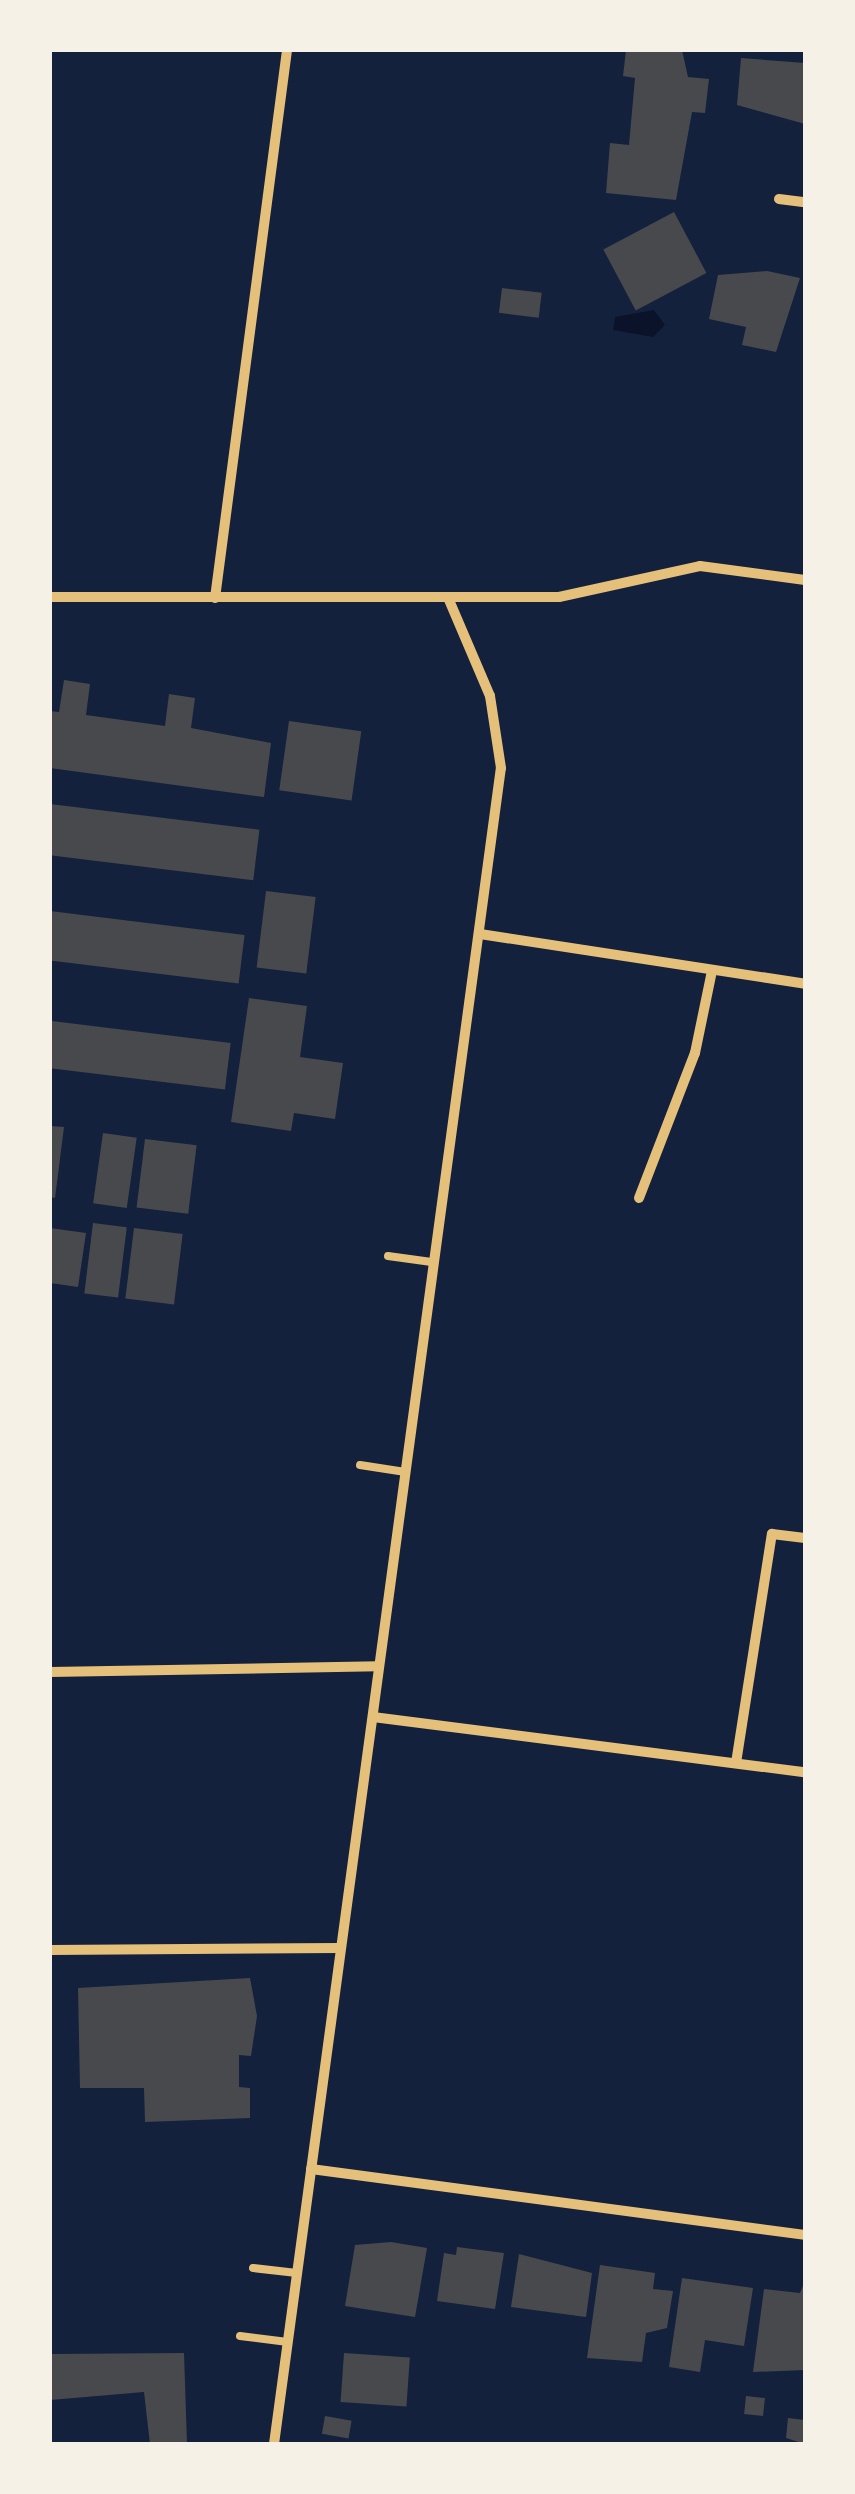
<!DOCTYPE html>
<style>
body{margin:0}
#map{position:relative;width:855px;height:2494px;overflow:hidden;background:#14213d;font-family:"Fira Sans Condensed",sans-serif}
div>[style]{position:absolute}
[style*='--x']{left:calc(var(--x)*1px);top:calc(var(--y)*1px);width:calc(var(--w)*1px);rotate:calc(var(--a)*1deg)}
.water>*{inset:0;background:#0b132b}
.building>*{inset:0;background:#48494c;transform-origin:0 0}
.service>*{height:8px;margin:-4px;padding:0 4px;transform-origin:4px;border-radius:4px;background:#e5c07b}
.minor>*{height:10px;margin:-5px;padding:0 5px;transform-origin:5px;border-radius:5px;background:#e5c07b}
span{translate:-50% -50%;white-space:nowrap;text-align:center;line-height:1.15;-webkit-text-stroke:8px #f6f1e7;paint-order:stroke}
.frame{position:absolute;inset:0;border:52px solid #f6f1e7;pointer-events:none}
</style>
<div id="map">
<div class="water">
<i style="clip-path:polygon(654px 310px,665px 325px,653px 337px,613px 330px,615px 317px)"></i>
</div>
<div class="building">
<i style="clip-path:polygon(626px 50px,682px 50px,688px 77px,709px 79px,705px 113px,692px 112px,676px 200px,606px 193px,610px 143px,629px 145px,635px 78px,623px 76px)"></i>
<i style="clip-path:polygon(741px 58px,805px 63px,805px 124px,737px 105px)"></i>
<i style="left:674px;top:212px;width:69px;height:80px;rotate:62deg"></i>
<i style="clip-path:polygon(767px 271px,800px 278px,776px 352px,742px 345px,746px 327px,709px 319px,718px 275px)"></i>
<i style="left:502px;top:288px;width:40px;height:25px;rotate:7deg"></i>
<i style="clip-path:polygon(64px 680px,90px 684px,86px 715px,165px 726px,169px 694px,195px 698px,191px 728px,271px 743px,264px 797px,50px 768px,50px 711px,59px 712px)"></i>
<i style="left:289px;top:721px;width:73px;height:70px;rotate:8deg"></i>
<i style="left:50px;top:804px;width:211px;height:51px;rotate:7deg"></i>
<i style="left:266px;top:891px;width:50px;height:77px;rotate:7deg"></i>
<i style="left:50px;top:911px;width:196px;height:49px;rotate:7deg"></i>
<i style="clip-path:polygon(249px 998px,307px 1006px,300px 1057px,343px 1063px,335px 1119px,294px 1113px,291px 1131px,231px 1122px)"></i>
<i style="left:52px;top:1021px;width:180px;height:47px;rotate:7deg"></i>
<i style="clip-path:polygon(50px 1126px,64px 1127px,55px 1198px,50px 1197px)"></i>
<i style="left:103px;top:1133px;width:34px;height:71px;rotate:8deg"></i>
<i style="left:145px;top:1139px;width:52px;height:69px;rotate:7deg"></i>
<i style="left:93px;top:1223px;width:34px;height:71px;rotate:7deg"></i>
<i style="clip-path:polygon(50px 1228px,86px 1233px,78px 1287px,50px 1283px)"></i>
<i style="left:134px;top:1228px;width:49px;height:71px;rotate:7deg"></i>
<i style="clip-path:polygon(250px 1978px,257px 2016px,251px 2056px,239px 2055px,239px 2087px,250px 2088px,250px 2118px,145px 2122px,144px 2088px,80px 2088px,78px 1988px)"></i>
<i style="clip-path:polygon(391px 2242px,427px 2248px,415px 2317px,345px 2306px,355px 2245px)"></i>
<i style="clip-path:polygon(457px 2247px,504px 2253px,495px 2309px,437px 2301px,444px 2253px,456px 2255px)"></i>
<i style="clip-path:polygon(519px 2254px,592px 2273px,586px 2317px,511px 2307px)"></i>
<i style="clip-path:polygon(600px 2265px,655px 2273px,653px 2289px,673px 2291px,667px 2328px,646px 2333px,642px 2362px,587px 2358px)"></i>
<i style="clip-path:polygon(682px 2278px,753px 2288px,744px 2346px,705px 2340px,700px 2372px,669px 2367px)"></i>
<i style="clip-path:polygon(805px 2281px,805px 2370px,753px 2372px,764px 2289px,800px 2293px)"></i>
<i style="clip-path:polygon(184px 2353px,187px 2444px,150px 2444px,144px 2392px,50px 2400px,50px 2354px)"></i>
<i style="left:344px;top:2353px;width:66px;height:49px;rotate:4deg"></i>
<i style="left:746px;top:2396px;width:19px;height:18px;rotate:6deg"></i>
<i style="left:325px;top:2416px;width:27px;height:18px;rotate:10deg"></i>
<i style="clip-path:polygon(788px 2418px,805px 2420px,805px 2444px,786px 2438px)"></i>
</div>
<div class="service">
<i style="--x:388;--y:1256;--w:44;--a:7.8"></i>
<i style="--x:360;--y:1465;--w:46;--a:8.8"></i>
<i style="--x:253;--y:2268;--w:44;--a:6.5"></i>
<i style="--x:240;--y:2336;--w:48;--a:7.1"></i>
</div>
<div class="minor">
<i style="--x:779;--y:199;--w:26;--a:7"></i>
<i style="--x:50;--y:597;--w:509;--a:0"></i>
<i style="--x:559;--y:597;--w:144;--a:-12.4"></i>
<i style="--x:700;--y:566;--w:106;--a:7.6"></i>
<i style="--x:215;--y:598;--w:553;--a:-82.51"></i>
<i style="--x:480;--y:934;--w:329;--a:8.7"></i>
<i style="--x:639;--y:1198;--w:155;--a:-68.9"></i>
<i style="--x:695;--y:1053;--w:84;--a:-78.3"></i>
<i style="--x:50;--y:1672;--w:328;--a:-1"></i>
<i style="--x:373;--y:1717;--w:435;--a:7.3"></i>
<i style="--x:736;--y:1763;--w:232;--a:-81.1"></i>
<i style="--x:772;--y:1534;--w:33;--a:7"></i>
<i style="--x:50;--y:1950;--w:290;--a:-0.4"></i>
<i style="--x:311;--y:2169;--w:498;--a:7.6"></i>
<i style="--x:274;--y:2444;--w:1691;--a:-82.29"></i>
<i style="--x:501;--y:768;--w:73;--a:-98.7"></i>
<i style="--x:490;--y:696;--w:104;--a:-113.1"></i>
</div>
<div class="frame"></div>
</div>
